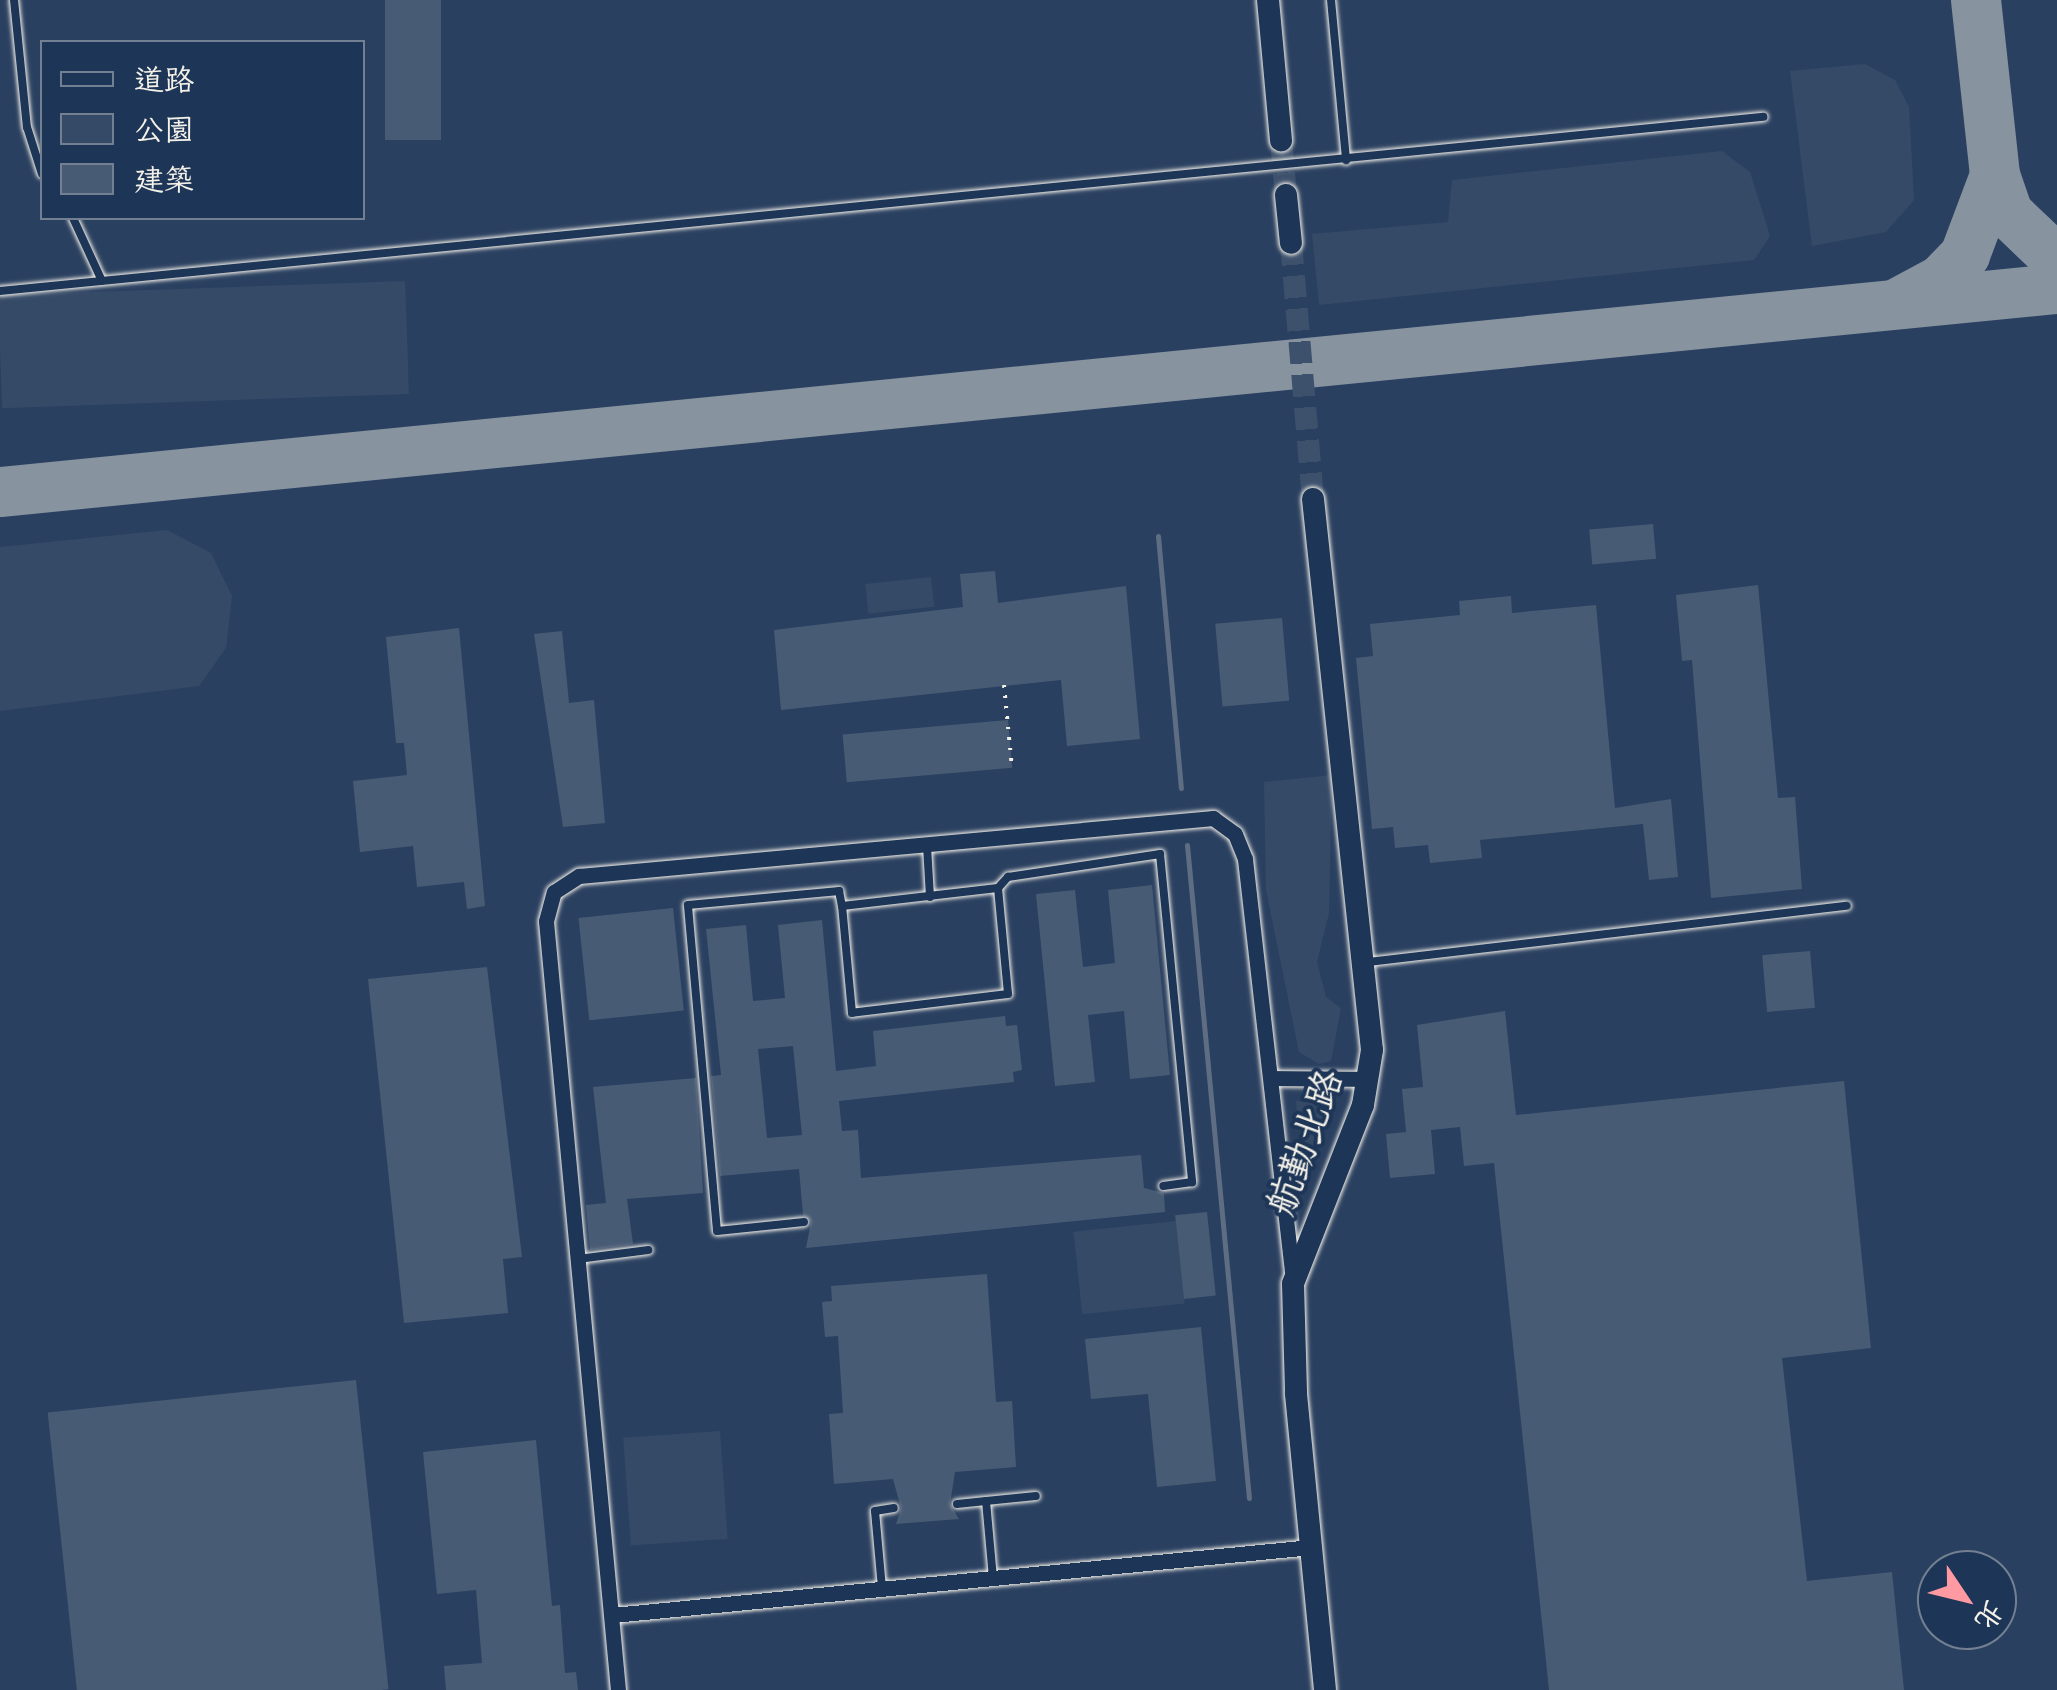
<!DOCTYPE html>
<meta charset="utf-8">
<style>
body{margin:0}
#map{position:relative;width:2057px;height:1690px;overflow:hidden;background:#1d3557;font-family:"Patrick Hand","LXGW WenKai TC",sans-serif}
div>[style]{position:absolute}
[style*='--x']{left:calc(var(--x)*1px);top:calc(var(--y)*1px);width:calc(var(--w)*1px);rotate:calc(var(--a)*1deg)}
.built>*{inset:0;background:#2a4060}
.green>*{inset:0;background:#354a67;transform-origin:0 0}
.stream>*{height:5px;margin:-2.5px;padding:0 2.5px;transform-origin:2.5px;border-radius:2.5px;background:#5e6d82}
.taxiway>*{height:50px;margin:-25px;padding:0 25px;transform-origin:25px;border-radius:25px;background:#8893a0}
.building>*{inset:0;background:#485b74;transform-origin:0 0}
.secondary-tunnel>*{height:22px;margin-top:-11px;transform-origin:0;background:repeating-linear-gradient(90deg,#3d516d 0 22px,transparent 0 33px)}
.path>*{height:4px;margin-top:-2px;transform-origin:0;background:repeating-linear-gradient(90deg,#f4f1e8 0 2.5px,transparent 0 10.5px)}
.roads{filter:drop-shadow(0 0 2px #f4f1e8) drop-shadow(0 0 2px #f4f1e8)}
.lane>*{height:8px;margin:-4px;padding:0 4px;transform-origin:4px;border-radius:4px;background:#1d3557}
.street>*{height:15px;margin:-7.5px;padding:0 7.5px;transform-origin:7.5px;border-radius:7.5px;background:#1d3557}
.secondary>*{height:22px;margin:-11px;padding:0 11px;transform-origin:11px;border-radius:11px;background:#1d3557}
span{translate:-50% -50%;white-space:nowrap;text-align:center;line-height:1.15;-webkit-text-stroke:8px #1d3557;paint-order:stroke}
.street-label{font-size:38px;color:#f4f1e8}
.legend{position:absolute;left:40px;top:40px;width:325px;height:180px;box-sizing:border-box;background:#1d3557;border:2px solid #738091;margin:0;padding:12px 18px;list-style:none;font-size:30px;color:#f4f1e8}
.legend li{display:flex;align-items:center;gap:20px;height:50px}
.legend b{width:50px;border:2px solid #738091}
.north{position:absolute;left:1917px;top:1550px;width:100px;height:100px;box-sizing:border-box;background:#1d3557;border:2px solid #738091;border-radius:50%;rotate:125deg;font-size:28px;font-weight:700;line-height:40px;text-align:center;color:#f4f1e8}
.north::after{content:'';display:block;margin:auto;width:35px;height:45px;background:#ff9aa2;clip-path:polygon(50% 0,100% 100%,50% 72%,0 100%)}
</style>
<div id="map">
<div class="built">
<i style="clip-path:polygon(evenodd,0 0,2057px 0,2057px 1690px,0 1690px,0 0,42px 42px,362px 42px,362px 218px,42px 218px,42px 42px,0 0,1937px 1570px,1997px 1570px,1997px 1630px,1937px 1630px,1937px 1570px)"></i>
</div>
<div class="green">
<i style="clip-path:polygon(1865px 64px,1895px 80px,1909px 107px,1914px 200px,1886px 232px,1812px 246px,1790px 71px)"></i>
<i style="clip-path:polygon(1722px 151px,1750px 172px,1770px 236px,1754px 260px,1319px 305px,1312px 234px,1448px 222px,1452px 180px)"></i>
<i style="left:405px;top:281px;width:113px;height:407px;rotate:88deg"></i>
<i style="clip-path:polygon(167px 530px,211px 553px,232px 596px,226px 648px,199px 686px,0 711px,0 547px)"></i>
<i style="left:931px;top:577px;width:30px;height:66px;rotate:84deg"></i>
<i style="clip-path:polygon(1332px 775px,1329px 913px,1317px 962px,1326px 997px,1341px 1008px,1331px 1061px,1319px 1064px,1299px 1052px,1266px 890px,1264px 782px)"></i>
<i style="clip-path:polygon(1296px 1101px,1333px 1105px,1303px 1169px)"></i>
<i style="left:1176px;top:1221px;width:83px;height:103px;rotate:84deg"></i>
<i style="left:720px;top:1431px;width:108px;height:97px;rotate:86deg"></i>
</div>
<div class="stream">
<i style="--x:1158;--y:536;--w:253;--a:84.8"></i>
<i style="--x:1187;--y:845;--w:656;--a:84.58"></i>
</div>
<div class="taxiway">
<i style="--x:1976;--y:0;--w:176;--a:83.8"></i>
<i style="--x:1995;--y:175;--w:40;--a:71.1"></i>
<i style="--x:2008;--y:213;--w:68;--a:43.8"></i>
<i style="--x:1898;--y:303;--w:49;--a:-28.1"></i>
<i style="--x:1941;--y:280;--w:35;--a:-46"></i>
<i style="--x:1965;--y:255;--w:85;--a:-69.4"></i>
<i style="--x:0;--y:492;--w:2067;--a:-5.64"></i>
</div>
<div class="building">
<i style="left:385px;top:0;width:56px;height:140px"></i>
<i style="left:1653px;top:524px;width:35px;height:64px;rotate:85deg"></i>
<i style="clip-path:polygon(995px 571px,998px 603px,1126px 586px,1140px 739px,1067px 746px,1061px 680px,781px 710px,774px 630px,963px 607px,960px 574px)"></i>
<i style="clip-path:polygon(1758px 585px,1778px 798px,1795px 797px,1802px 889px,1711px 898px,1692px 660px,1682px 661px,1676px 595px)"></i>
<i style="clip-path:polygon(1511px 596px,1512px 613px,1596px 605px,1615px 808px,1671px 799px,1678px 877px,1649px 880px,1643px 824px,1480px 840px,1482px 858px,1430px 863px,1428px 845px,1395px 848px,1393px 827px,1372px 829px,1356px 658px,1373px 656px,1370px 624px,1460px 615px,1459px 601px)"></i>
<i style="left:1282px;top:618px;width:83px;height:67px;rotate:85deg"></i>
<i style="clip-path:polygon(459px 628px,485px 906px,467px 909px,464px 882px,417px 887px,413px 846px,360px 852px,353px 781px,407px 775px,404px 743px,396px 743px,386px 637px)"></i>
<i style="clip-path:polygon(562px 631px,569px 703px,594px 700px,605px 823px,563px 827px,534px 634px)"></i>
<i style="left:1008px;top:720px;width:48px;height:166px;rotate:85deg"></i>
<i style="clip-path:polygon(1152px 885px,1170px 1075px,1130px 1079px,1124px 1011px,1088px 1015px,1095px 1082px,1055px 1086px,1036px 894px,1075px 890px,1083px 967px,1115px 963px,1108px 890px)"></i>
<i style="left:673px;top:908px;width:103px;height:95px;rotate:84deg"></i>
<i style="clip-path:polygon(evenodd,822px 920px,836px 1071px,876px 1066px,873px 1031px,1005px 1016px,1006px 1026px,1017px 1025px,1022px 1070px,1013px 1072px,1014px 1082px,839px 1101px,842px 1131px,858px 1130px,861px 1178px,1141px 1155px,1144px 1188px,1164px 1193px,1165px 1212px,806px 1248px,811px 1222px,803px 1215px,799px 1169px,720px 1176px,711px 1076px,721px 1075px,706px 929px,746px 925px,753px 1001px,785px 998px,778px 925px,822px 920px,793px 1046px,802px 1135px,767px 1138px,758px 1049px,793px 1046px)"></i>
<i style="left:1810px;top:951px;width:57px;height:48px;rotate:85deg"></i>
<i style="clip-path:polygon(487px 967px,522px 1257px,503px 1259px,508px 1313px,404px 1323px,368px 979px)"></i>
<i style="clip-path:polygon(1505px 1011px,1516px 1115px,1844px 1081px,1871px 1348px,1782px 1358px,1807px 1581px,1892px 1572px,1904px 1690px,1549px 1690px,1494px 1163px,1464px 1166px,1460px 1127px,1431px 1130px,1435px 1174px,1390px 1178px,1386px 1134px,1406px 1132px,1402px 1089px,1423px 1087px,1417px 1025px)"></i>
<i style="clip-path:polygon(696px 1078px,703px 1193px,627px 1199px,633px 1244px,590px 1250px,586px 1205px,606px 1203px,593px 1087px)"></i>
<i style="left:1207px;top:1212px;width:84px;height:32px;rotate:84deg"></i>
<i style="clip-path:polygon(987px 1274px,996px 1402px,1012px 1401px,1016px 1467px,955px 1472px,950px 1504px,959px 1519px,896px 1524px,901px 1508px,893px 1479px,834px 1484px,829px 1414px,843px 1413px,838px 1336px,825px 1337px,822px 1302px,832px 1301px,831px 1286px)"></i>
<i style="clip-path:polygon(1201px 1327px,1216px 1481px,1157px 1487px,1148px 1394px,1091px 1399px,1085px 1339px)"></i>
<i style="left:356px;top:1380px;width:311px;height:310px;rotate:84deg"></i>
<i style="clip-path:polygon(536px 1440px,552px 1606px,560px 1605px,565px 1673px,576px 1672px,578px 1690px,446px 1690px,444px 1666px,482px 1663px,476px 1590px,437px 1594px,423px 1452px)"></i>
</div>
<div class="secondary-tunnel">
<i style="--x:1281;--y:140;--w:55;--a:84.8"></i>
<i style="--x:1291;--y:243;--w:257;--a:85.1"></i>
</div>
<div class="path">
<i style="--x:1004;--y:685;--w:83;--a:84.5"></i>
</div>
<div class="roads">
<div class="lane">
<i style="--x:14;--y:0;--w:128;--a:84.2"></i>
<i style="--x:27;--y:127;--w:49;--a:72.3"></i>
<i style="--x:1331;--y:0;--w:161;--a:84.6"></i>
<i style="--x:73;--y:218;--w:69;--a:65.3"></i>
<i style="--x:0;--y:291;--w:1772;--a:-5.64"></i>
<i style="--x:927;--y:846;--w:51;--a:86.6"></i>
<i style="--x:998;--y:888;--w:15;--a:-48"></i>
<i style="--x:1008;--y:877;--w:154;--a:-8.6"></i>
<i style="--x:1160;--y:854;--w:330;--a:84.4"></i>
<i style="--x:1192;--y:1182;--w:29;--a:172"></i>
<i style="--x:998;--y:888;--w:106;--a:84.6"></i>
<i style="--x:1008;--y:994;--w:157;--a:173.1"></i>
<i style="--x:852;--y:1013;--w:107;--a:-95.3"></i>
<i style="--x:842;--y:906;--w:157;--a:-6.6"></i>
<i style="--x:1368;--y:962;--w:482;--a:-6.7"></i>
<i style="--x:804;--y:1222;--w:87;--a:174.1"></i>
<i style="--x:717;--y:1231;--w:327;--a:-95.1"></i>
<i style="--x:688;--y:905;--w:152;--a:-5.3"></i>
<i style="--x:839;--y:891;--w:15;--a:79"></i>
<i style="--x:578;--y:1259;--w:71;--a:-7.3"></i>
<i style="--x:986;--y:1501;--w:50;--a:-5.7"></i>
<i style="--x:957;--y:1504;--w:29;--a:-6"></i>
<i style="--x:986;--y:1501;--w:77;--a:84.8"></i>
<i style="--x:882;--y:1588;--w:77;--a:-95.2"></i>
<i style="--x:875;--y:1511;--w:19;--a:-9"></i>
</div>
<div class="street">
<i style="--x:1274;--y:1078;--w:93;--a:0.6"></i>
<i style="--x:613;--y:1615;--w:701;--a:-5.56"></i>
<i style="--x:618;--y:1690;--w:772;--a:-95.35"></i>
<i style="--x:546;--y:921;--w:30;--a:-75"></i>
<i style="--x:554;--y:892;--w:30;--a:-33"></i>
<i style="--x:579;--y:876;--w:637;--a:-5.23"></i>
<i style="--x:1213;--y:818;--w:27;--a:36"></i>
<i style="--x:1235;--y:834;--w:27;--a:68"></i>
<i style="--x:1245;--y:859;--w:424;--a:83.5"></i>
</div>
<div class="secondary">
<i style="--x:1268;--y:0;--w:141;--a:84.7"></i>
<i style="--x:1286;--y:195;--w:48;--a:84.1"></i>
<i style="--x:1313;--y:499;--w:554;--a:83.89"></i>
<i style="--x:1372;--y:1050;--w:56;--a:99.3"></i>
<i style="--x:1363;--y:1105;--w:192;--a:111.4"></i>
<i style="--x:1293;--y:1284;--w:110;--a:88.4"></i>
<i style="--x:1296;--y:1394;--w:297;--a:84.4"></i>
</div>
</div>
<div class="street-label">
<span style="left:1304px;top:1142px;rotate:-70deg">航勤北路</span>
</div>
<ul class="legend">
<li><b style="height:12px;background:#1d3557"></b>道路</li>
<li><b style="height:28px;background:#354a67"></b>公園</li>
<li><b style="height:28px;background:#485b74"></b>建築</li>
</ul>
<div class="north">北</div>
</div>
